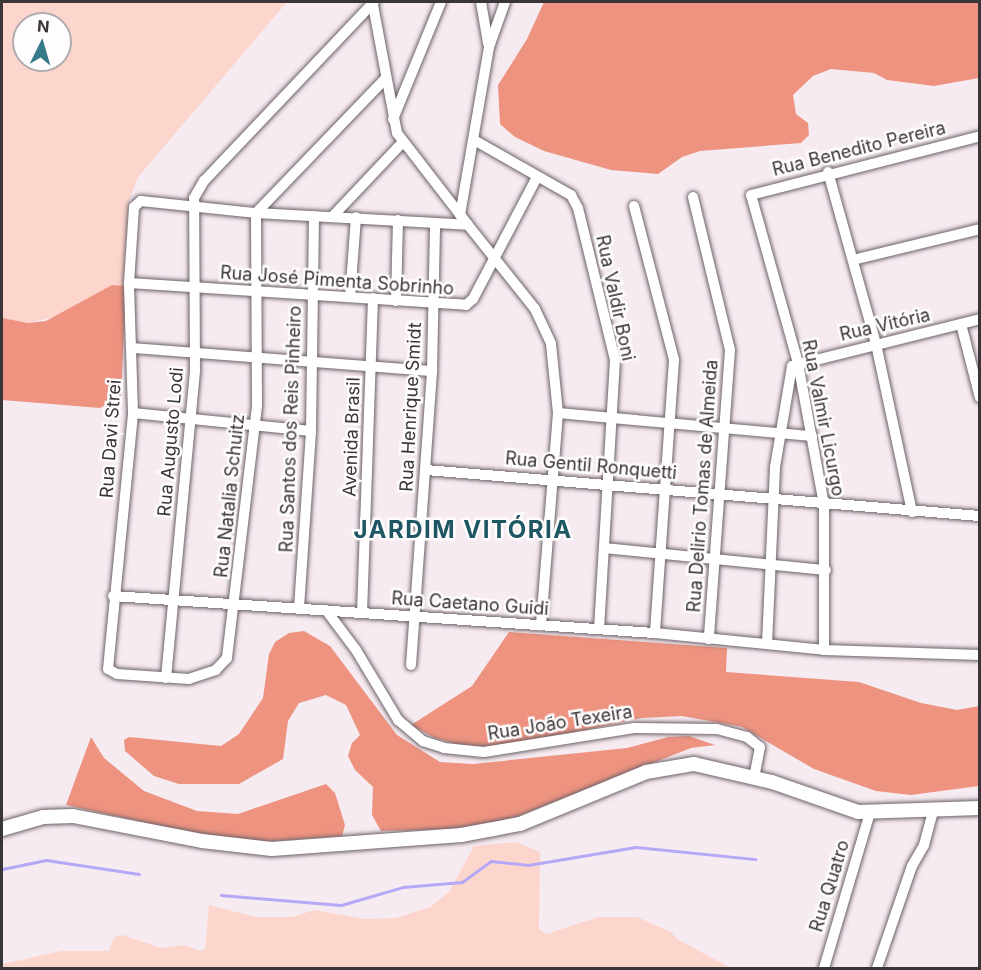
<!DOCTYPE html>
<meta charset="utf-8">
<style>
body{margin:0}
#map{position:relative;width:981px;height:970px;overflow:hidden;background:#f7ebf2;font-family:Inter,sans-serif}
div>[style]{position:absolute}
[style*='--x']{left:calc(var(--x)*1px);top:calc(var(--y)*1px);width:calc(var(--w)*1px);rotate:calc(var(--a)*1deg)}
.green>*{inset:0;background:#fcd6cd}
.forest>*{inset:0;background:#ed9380}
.stream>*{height:3px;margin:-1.5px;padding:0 1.5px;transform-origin:1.5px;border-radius:1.5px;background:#b5a8f7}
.roads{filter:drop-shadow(0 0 2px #6c6268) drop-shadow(0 0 2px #6c6268)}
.street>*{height:10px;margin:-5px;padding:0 5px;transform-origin:5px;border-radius:5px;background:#fff}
.secondary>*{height:14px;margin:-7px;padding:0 7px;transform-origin:7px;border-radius:7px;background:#fff}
span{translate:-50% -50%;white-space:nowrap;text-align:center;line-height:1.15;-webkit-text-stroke:5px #fefcfd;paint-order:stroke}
.street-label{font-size:18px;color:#3a3538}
.district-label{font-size:24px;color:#1f5663;font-weight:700;letter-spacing:1.5px}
.frame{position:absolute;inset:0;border:3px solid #3a3538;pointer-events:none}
.north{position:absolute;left:12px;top:12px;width:60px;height:60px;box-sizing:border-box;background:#fefcfd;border:2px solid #b0acae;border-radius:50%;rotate:5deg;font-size:16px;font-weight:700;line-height:24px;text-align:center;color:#3a3538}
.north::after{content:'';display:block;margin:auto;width:21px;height:27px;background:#367989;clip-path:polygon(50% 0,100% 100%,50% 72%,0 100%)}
</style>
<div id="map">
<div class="green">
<i style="clip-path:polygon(evenodd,2px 2px,287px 2px,138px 177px,129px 201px,123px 286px,112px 285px,59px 316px,28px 323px,2px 318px,2px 2px,24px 24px,60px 24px,60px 60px,24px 60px,24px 24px)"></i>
<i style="clip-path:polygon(516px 842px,540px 852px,539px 929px,546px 934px,599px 917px,637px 917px,671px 932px,677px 939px,731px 968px,2px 968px,2px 964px,61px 951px,109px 951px,114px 937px,123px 935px,161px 948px,184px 945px,201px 951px,205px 949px,209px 905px,256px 917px,293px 917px,314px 910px,365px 919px,396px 918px,430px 907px,449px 892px,474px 846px)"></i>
</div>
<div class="forest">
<i style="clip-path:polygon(544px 2px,979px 2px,979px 78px,934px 86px,887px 80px,874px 73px,831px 69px,813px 76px,793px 95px,796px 114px,808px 123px,809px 135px,801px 143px,700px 151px,682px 157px,658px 174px,611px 170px,544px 151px,515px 137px,500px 124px,498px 85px,527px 39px)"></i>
<i style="clip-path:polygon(112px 285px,126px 286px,121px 396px,100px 408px,2px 400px,2px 318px,28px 323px,46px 321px)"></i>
<i style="clip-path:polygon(304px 631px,330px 646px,397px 735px,440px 762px,473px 764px,627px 748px,668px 737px,689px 736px,715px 745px,691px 748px,511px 819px,464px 829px,381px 831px,372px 815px,373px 787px,355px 770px,348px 756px,352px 743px,360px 735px,346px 705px,326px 695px,299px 703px,288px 721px,283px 759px,239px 784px,179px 784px,154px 776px,125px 751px,124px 740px,129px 737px,221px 746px,239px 734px,263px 698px,269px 654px,275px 642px,289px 633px)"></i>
<i style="clip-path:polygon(509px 632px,727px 648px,726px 672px,859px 682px,921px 703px,957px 710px,979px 706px,979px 786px,911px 795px,876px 791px,814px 769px,742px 727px,682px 716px,642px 718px,498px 748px,460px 745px,435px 738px,411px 725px,472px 686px)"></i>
<i style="clip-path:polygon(91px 737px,104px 758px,144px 791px,197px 811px,238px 814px,326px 784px,335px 793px,345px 825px,342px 836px,261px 842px,219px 839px,66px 805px)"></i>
</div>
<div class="stream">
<i style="--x:2;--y:869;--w:45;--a:-11.6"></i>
<i style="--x:46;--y:860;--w:94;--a:8.6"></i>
<i style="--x:221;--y:895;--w:120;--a:4.8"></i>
<i style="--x:341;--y:905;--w:65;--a:-16.2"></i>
<i style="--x:403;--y:887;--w:59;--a:-4.8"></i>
<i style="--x:462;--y:882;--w:36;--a:-36"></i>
<i style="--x:491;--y:861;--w:37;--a:6"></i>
<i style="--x:528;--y:865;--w:109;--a:-9.5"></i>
<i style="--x:636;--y:847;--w:120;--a:5.8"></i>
</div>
<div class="roads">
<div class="street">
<i style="--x:481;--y:2;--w:42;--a:80.3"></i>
<i style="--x:373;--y:5;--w:130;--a:79.4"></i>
<i style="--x:397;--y:133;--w:116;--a:52.3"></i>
<i style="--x:385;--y:79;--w:186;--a:133.9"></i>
<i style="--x:256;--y:213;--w:193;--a:89.7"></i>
<i style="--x:257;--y:406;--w:254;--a:96.8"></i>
<i style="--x:227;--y:658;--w:16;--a:133"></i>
<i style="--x:216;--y:670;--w:28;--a:162"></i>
<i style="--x:189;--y:679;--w:72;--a:-176"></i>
<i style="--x:117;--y:674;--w:10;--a:-151"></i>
<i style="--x:108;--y:669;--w:257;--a:-84.4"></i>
<i style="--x:133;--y:413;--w:130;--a:-91.8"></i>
<i style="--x:129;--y:283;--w:76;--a:-86.2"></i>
<i style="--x:134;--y:207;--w:9;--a:-41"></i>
<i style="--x:141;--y:201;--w:116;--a:6"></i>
<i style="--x:256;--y:213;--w:212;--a:3.2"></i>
<i style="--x:468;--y:225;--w:107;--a:51.4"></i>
<i style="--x:535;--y:309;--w:38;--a:65"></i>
<i style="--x:551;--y:344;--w:69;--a:84.2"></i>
<i style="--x:558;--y:413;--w:213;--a:94.6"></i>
<i style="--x:393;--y:119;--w:126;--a:-67.7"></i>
<i style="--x:474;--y:140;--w:112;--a:29.6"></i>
<i style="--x:571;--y:195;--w:15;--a:62"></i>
<i style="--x:578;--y:208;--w:156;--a:76.3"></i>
<i style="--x:615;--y:360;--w:269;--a:93.4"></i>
<i style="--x:828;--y:172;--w:179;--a:74.4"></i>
<i style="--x:876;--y:344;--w:172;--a:77.9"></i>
<i style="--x:693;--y:197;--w:157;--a:76.4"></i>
<i style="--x:730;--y:350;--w:290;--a:94.2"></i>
<i style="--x:634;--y:206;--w:159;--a:75.4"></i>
<i style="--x:674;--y:360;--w:274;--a:94"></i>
<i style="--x:460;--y:215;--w:170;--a:-80.2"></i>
<i style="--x:489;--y:47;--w:48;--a:-70.4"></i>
<i style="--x:332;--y:217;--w:102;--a:-46.6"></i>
<i style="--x:853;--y:260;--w:131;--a:-13.7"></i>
<i style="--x:129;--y:283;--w:338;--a:3.7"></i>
<i style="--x:466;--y:305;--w:9;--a:-41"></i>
<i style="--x:473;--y:299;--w:138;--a:-62.3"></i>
<i style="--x:350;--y:297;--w:80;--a:-85.7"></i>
<i style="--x:396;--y:301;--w:81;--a:-88.6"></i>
<i style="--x:961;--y:324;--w:76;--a:75.6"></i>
<i style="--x:133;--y:348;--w:300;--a:4.4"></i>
<i style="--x:133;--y:413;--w:179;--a:5.8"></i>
<i style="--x:558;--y:413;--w:255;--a:5.2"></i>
<i style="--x:426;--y:470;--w:556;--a:4.75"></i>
<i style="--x:604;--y:548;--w:223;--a:5.7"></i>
<i style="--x:113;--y:596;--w:543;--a:3.91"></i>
<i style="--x:655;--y:633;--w:170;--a:5.7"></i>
<i style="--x:824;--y:650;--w:156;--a:1.8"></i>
<i style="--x:299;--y:608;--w:177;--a:-86.1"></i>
<i style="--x:311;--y:431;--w:215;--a:-89.2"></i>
<i style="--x:326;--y:610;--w:50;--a:53.1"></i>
<i style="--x:356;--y:650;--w:82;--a:59"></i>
<i style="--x:398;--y:720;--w:33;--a:40"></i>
<i style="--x:423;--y:741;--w:22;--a:18"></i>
<i style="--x:444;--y:748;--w:40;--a:5.7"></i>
<i style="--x:484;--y:752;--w:152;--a:-9.1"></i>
<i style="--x:634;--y:728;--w:83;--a:0.7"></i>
<i style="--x:717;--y:729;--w:31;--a:15"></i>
<i style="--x:747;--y:737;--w:16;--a:38"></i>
<i style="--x:760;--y:747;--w:31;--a:101"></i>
<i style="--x:362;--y:613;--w:315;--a:-88"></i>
<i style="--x:767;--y:644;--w:177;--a:-87.4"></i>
<i style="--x:775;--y:467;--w:102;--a:-80.4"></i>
<i style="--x:792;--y:366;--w:194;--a:-14"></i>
<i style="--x:824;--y:650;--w:145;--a:-90"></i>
<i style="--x:824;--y:505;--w:144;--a:-100.4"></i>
<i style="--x:798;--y:363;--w:174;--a:-105.6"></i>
<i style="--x:751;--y:195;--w:236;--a:-14.4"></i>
<i style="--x:411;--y:665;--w:295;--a:-85.9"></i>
<i style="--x:432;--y:371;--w:148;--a:-88.8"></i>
<i style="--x:166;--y:678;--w:310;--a:-84.6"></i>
<i style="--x:195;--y:369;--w:171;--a:-90.3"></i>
<i style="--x:194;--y:198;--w:20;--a:-60"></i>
<i style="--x:204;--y:181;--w:247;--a:-46.5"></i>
<i style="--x:824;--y:968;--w:162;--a:-73.5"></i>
<i style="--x:877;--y:968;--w:108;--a:-71.1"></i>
<i style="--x:912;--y:866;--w:24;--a:-60"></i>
<i style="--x:924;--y:845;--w:35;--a:-75"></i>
</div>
<div class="secondary">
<i style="--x:2;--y:829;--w:43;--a:-16.3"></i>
<i style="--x:43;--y:817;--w:30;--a:-2"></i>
<i style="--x:73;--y:816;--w:131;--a:11"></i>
<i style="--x:202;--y:841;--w:70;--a:6.5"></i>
<i style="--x:272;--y:849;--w:190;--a:-4.2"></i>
<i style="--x:461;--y:835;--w:60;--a:-10.6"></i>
<i style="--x:520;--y:824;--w:136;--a:-22.4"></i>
<i style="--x:646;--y:772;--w:49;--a:-9.5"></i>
<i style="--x:694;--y:764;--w:80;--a:13"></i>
<i style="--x:772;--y:782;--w:91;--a:19.2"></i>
<i style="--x:858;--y:812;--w:122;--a:-1.9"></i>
</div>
</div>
<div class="street-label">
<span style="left:859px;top:149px;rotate:-14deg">Rua Benedito Pereira</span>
<span style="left:337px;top:281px;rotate:4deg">Rua José Pimenta Sobrinho</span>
<span style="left:615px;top:298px;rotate:78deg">Rua Valdir Boni</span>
<span style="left:885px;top:325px;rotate:-13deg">Rua Vitória</span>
<span style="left:411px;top:407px;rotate:-87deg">Rua Henrique Smidt</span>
<span style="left:823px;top:418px;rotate:79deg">Rua Valmir Licurgo</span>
<span style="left:291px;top:429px;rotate:-88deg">Rua Santos dos Reis Pinheiro</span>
<span style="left:352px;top:437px;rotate:-88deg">Avenida Brasil</span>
<span style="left:111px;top:439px;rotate:-86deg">Rua Davi Strei</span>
<span style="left:171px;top:442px;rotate:-85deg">Rua Augusto Lodi</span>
<span style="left:591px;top:466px;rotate:5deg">Rua Gentil Ronquetti</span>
<span style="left:703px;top:486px;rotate:-86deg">Rua Delirio Tomas de Almeida</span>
<span style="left:230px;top:496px;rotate:-84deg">Rua Natalia Schuitz</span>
<span style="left:470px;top:604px;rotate:4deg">Rua Caetano Guidi</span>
<span style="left:560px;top:723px;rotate:-9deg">Rua João Texeira</span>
<span style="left:830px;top:886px;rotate:-73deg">Rua Quatro</span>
</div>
<div class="district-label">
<span style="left:463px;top:530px">JARDIM VITÓRIA</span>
</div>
<div class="frame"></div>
<div class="north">N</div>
</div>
